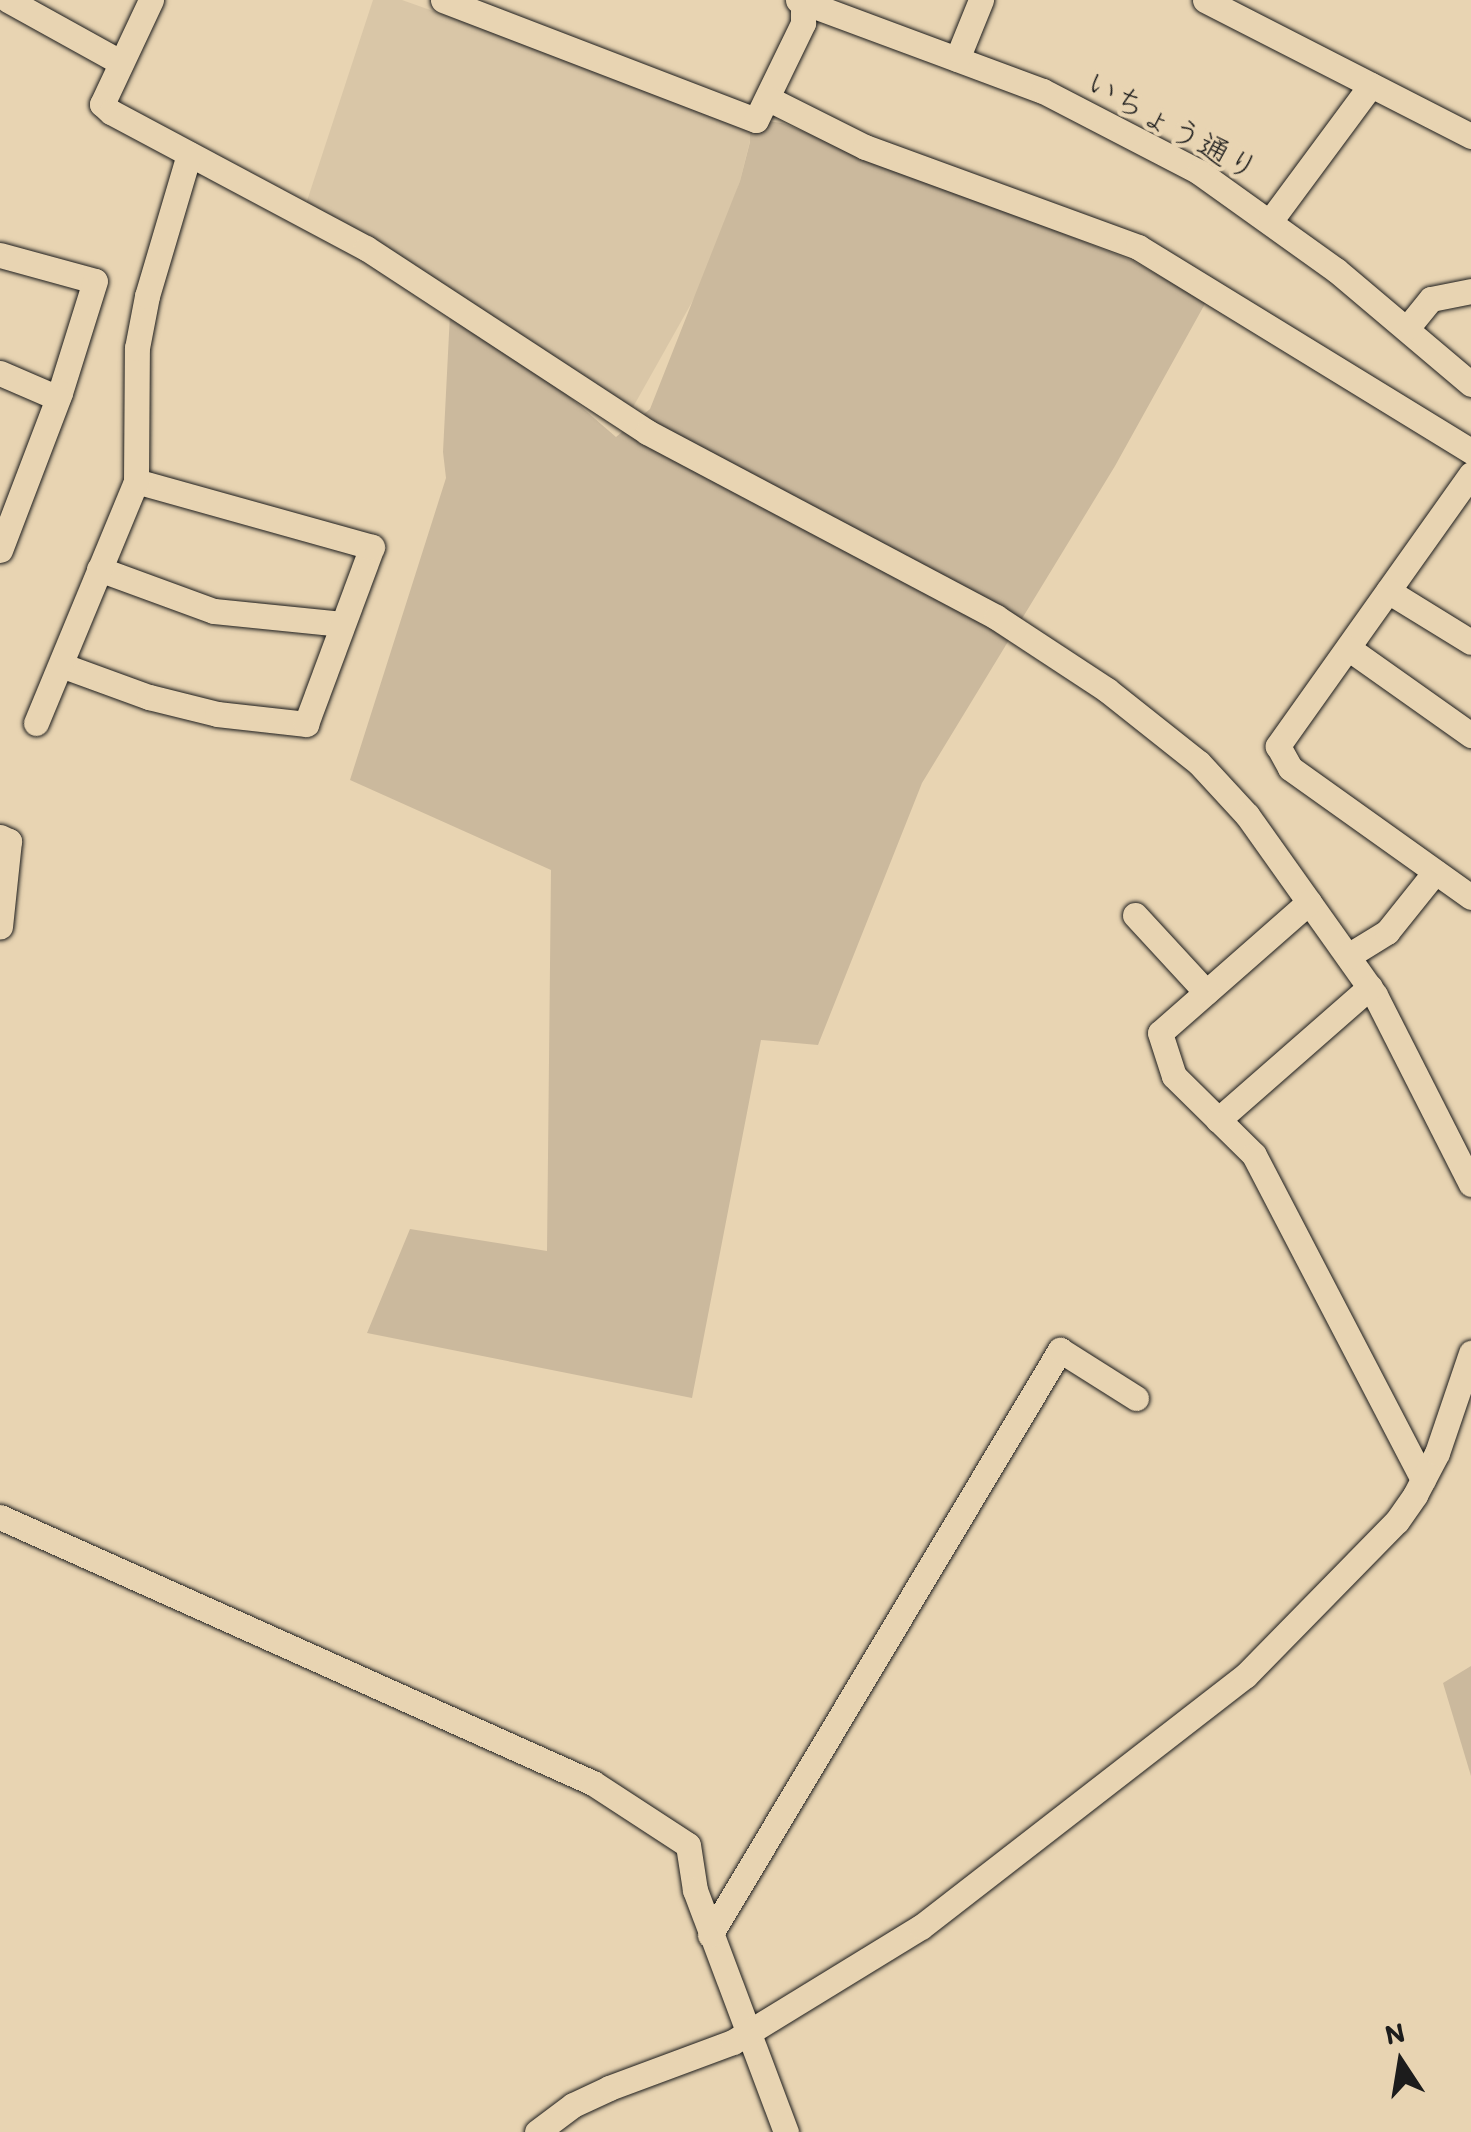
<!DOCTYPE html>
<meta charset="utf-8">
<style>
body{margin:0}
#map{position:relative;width:1471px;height:2132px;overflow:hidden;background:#e8d4b2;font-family:Itim,"Klee One",sans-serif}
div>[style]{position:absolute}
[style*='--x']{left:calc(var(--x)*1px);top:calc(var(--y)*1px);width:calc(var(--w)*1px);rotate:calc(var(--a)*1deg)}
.built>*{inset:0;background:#d9c6a7}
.green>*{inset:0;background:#cbb99d}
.roads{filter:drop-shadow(0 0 2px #1c1c1c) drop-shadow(0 0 2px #1c1c1c)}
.minor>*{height:25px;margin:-12.5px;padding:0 12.5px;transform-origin:12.5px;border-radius:12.5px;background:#e8d4b2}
span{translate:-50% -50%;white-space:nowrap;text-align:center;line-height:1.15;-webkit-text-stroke:9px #e8d4b2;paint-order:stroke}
.street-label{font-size:32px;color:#1c1c1c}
.north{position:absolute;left:1351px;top:2012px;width:100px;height:100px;-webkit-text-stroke:8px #e8d4b2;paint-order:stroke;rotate:348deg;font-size:28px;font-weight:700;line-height:40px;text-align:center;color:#1c1c1c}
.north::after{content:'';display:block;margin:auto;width:35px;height:45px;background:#1c1c1c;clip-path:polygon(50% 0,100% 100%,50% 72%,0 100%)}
</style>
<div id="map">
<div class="built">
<i style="clip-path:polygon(373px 0,402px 0,750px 123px,750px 141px,740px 181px,705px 279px,628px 416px,304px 210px)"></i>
</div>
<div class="green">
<i style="clip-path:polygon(767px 121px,782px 123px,1133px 261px,1206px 302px,1115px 466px,922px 783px,818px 1045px,761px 1040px,692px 1398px,367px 1333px,410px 1229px,547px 1251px,551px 870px,350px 780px,446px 478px,443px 452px,451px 294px,616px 437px,650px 409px,740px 181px,750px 142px,750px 123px)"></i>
<i style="clip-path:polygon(1471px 1666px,1471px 1776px,1443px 1683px)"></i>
</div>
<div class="roads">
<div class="minor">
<i style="--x:8;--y:0;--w:128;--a:29"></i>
<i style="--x:151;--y:0;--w:115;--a:115.2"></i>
<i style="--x:102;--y:104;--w:12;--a:42"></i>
<i style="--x:111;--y:112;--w:289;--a:28.1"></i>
<i style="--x:366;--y:248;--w:336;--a:33.2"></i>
<i style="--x:647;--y:432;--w:395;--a:27.9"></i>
<i style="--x:996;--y:617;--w:133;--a:33.3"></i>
<i style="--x:1107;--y:690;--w:117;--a:38.4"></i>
<i style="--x:1199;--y:763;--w:71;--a:47.3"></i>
<i style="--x:1247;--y:815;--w:221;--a:54.6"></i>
<i style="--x:1375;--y:995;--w:212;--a:63.1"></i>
<i style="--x:443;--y:0;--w:335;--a:21"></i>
<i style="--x:756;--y:120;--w:108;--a:-64.1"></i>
<i style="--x:803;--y:23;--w:21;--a:-90"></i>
<i style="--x:798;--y:0;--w:261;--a:20.4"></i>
<i style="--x:1043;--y:91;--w:176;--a:27.4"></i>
<i style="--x:1199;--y:172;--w:168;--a:35.6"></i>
<i style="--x:1336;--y:270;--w:177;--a:40.2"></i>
<i style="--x:1205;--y:0;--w:299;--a:27.1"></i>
<i style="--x:957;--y:59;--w:64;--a:-67.9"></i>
<i style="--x:769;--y:99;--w:107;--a:26.6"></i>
<i style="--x:865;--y:147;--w:291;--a:20.1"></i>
<i style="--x:1138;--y:247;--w:391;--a:31.5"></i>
<i style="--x:1271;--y:220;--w:168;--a:-53.5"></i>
<i style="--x:0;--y:255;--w:98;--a:15.3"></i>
<i style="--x:95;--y:281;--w:117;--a:107.4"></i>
<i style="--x:60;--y:393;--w:168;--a:110.9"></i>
<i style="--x:1408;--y:327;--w:36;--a:-51"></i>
<i style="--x:1431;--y:299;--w:41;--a:-11.3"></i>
<i style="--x:0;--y:373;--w:63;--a:23.3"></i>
<i style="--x:1471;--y:474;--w:334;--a:125.4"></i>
<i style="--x:1278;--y:746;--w:25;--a:61"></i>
<i style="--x:1290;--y:768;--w:222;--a:35.5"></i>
<i style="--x:99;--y:569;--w:122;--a:20.1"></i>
<i style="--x:214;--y:611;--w:129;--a:5.8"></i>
<i style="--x:1388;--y:591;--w:97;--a:31.6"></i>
<i style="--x:1348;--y:648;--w:151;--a:35.3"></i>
<i style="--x:61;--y:665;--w:94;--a:20"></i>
<i style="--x:149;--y:697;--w:70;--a:14"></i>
<i style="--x:217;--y:714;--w:90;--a:6.4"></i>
<i style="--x:306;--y:724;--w:189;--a:-69.6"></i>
<i style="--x:372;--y:547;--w:245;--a:-164.4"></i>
<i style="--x:36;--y:723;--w:262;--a:-67.5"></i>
<i style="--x:136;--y:481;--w:133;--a:-89.6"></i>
<i style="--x:137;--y:348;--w:53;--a:-79.1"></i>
<i style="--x:147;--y:296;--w:148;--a:-73.5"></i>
<i style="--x:0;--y:837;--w:10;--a:24"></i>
<i style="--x:9;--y:841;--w:86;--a:96"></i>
<i style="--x:1309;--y:902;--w:198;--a:138.7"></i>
<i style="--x:1160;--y:1033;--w:45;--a:72"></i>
<i style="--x:1174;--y:1076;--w:112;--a:44.6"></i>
<i style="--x:1254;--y:1155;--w:366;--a:62.5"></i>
<i style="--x:1135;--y:915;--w:105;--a:47.3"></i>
<i style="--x:1348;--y:956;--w:46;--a:-31.6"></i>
<i style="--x:1387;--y:932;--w:77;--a:-51.3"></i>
<i style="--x:1218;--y:1120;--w:202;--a:-41.2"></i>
<i style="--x:0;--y:1517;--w:650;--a:24.16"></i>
<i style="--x:593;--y:1783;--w:113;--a:33.1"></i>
<i style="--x:688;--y:1845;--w:46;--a:81.2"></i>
<i style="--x:695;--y:1890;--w:259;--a:69.4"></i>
<i style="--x:710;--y:1935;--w:682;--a:-59.11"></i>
<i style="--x:1060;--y:1350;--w:90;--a:32.3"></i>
<i style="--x:537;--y:2132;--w:45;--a:-36.9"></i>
<i style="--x:573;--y:2105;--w:40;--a:-25"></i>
<i style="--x:609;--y:2088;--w:132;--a:-20.4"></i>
<i style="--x:733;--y:2042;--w:220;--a:-31.5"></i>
<i style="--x:921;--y:1927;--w:410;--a:-37.8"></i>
<i style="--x:1245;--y:1676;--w:217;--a:-45.6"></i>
<i style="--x:1397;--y:1521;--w:32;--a:-55"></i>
<i style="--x:1415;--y:1495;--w:47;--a:-62.4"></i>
<i style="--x:1437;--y:1453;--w:106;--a:-71.2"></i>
</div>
</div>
<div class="street-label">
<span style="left:1172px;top:126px;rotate:29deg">いちょう通り</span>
</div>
<div class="north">N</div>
</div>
